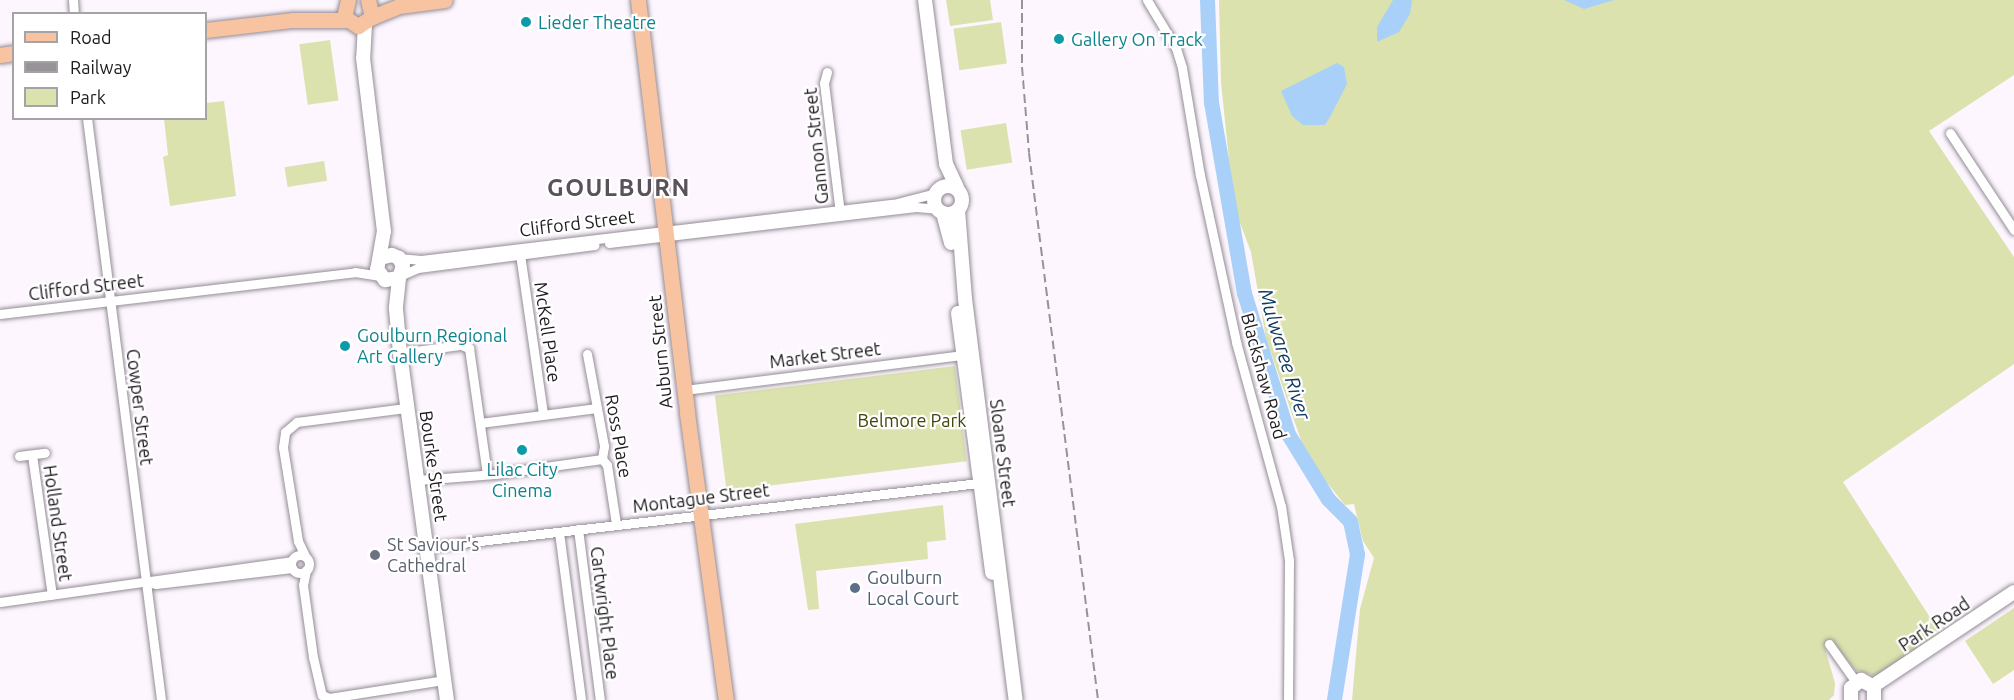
<!DOCTYPE html>
<style>
body{margin:0}
#map{position:relative;width:2014px;height:700px;overflow:hidden;background:#fdf6fe;font-family:Ubuntu,sans-serif}
div>[style]{position:absolute}
[style*='--x']{left:calc(var(--x)*1px);top:calc(var(--y)*1px);width:calc(var(--w)*1px);rotate:calc(var(--a)*1deg)}
.green>*{inset:0;background:#dbe2ae;transform-origin:0 0}
.water>*{inset:0;background:#a9d0f9}
.river>*{height:15px;margin:-7.5px;padding:0 7.5px;transform-origin:7.5px;border-radius:7.5px;background:#a9d0f9}
.roads{filter:drop-shadow(0 0 2px #948c96) drop-shadow(0 0 2px #948c96)}
.street>*{height:9px;margin:-4.5px;padding:0 4.5px;transform-origin:4.5px;border-radius:4.5px;background:#fff}
.street>.ring{margin:-4.5px;padding:0;box-sizing:content-box;background:none;border:9px solid #fff;border-radius:50%}
.secondary>*{height:14px;margin:-7px;padding:0 7px;transform-origin:7px;border-radius:7px;background:#fff}
.secondary>.ring{margin:-7px;padding:0;box-sizing:content-box;background:none;border:14px solid #fff;border-radius:50%}
.primary>*{height:15px;margin:-7.5px;padding:0 7.5px;transform-origin:7.5px;border-radius:7.5px;background:#f7c3a0}
.rail>*{height:2px;margin-top:-1px;transform-origin:0;background:repeating-linear-gradient(90deg,#989399 0 9px,transparent 0 13.5px)}
.dots>*{width:16px;height:16px;translate:-50% -50%;box-sizing:border-box;border:3px solid #fff;border-radius:50%}
span{translate:-50% -50%;white-space:nowrap;text-align:center;line-height:1.15;-webkit-text-stroke:4.5px #fff;paint-order:stroke}
.culture-label{font-size:18px;color:#0d838f}
.left{translate:0 -50%;text-align:left}
.street-label{font-size:18px;color:#1e1a1e}
.park-label{font-size:18px;color:#424708}
.worship-label{font-size:18px;color:#5b616d}
.service-label{font-size:18px;color:#4e5e75}
.water-label{font-size:20px;color:#103a60;font-style:italic}
.district-label{font-size:24px;color:#59525b;font-weight:700;letter-spacing:1.5px}
.legend{position:absolute;left:12px;top:12px;width:195px;height:108px;box-sizing:border-box;background:#fff;border:2px solid #a5a3a5;margin:0;padding:8px 10px;list-style:none;font-size:18px;color:#1e1a1e}
.legend li{display:flex;align-items:center;gap:12px;height:30px}
.legend b{width:30px;border:2px solid #a5a3a5}
</style>
<div id="map">
<div class="green">
<i style="clip-path:polygon(946px 0,990px 0,993px 20px,950px 26px)"></i>
<i style="clip-path:polygon(1219px 0,2014px 0,2014px 75px,1929px 131px,2014px 257px,2014px 364px,1843px 482px,1940px 633px,1876px 676px,1855px 670px,1831px 640px,1824px 645px,1835px 683px,1834px 695px,1829px 700px,1352px 700px,1360px 609px,1374px 558px,1363px 541px,1354px 504px,1345px 505px,1307px 458px,1266px 338px,1251px 252px,1234px 207px,1221px 83px)"></i>
<i style="left:1001px;top:22px;width:42px;height:48px;rotate:82deg"></i>
<i style="left:330px;top:40px;width:61px;height:31px;rotate:82deg"></i>
<i style="clip-path:polygon(224px 101px,236px 196px,170px 206px,163px 157px,168px 155px,164px 119px,206px 118px,206px 103px)"></i>
<i style="left:1006px;top:123px;width:40px;height:46px;rotate:81deg"></i>
<i style="left:324px;top:161px;width:20px;height:40px;rotate:81deg"></i>
<i style="left:955px;top:366px;width:96px;height:242px;rotate:83deg"></i>
<i style="clip-path:polygon(943px 505px,946px 540px,927px 542px,928px 559px,816px 571px,819px 609px,808px 610px,795px 524px)"></i>
<i style="clip-path:polygon(2014px 608px,2014px 670px,1993px 684px,1965px 641px)"></i>
</div>
<div class="water">
<i style="clip-path:polygon(1393px 0,1412px 0,1410px 14px,1399px 32px,1377px 42px,1377px 27px)"></i>
<i style="clip-path:polygon(1564px 0,1614px 0,1584px 9px)"></i>
<i style="clip-path:polygon(1337px 63px,1344px 67px,1347px 84px,1330px 117px,1325px 125px,1303px 125px,1292px 116px,1281px 91px)"></i>
</div>
<div class="river">
<i style="--x:1207;--y:0;--w:102;--a:87.8"></i>
<i style="--x:1211;--y:102;--w:194;--a:80.2"></i>
<i style="--x:1244;--y:293;--w:148;--a:72.7"></i>
<i style="--x:1288;--y:434;--w:76;--a:58.4"></i>
<i style="--x:1328;--y:499;--w:31;--a:45"></i>
<i style="--x:1350;--y:521;--w:34;--a:78"></i>
<i style="--x:1357;--y:554;--w:148;--a:99"></i>
</div>
<div class="roads">
<div class="street">
<i style="--x:73;--y:0;--w:14;--a:86"></i>
<i style="--x:1147;--y:0;--w:56;--a:58.9"></i>
<i style="--x:1176;--y:48;--w:21;--a:73"></i>
<i style="--x:1182;--y:68;--w:109;--a:80.5"></i>
<i style="--x:1200;--y:175;--w:171;--a:77.8"></i>
<i style="--x:1236;--y:342;--w:170;--a:74.7"></i>
<i style="--x:1281;--y:506;--w:55;--a:81.6"></i>
<i style="--x:1289;--y:560;--w:140;--a:90.4"></i>
<i style="--x:827;--y:72;--w:11;--a:105"></i>
<i style="--x:824;--y:83;--w:132;--a:83"></i>
<i style="--x:87;--y:118;--w:587;--a:82.75"></i>
<i style="--x:1950;--y:133;--w:116;--a:56.6"></i>
<i style="--x:609;--y:243;--w:309;--a:-6.7"></i>
<i style="--x:916;--y:207;--w:21;--a:5"></i>
<i style="--x:520;--y:254;--w:162;--a:81.8"></i>
<i style="--x:399;--y:258;--w:22;--a:5"></i>
<i style="--x:421;--y:260;--w:475;--a:-6.8"></i>
<i style="--x:893;--y:204;--w:44;--a:-14.3"></i>
<i style="--x:402;--y:275;--w:17;--a:-24"></i>
<i style="--x:418;--y:268;--w:178;--a:-7.4"></i>
<i style="--x:0;--y:314;--w:357;--a:-6.7"></i>
<i style="--x:355;--y:272;--w:24;--a:9"></i>
<i style="--x:400;--y:353;--w:62;--a:-7.5"></i>
<i style="--x:461;--y:345;--w:9;--a:21"></i>
<i style="--x:469;--y:348;--w:127;--a:81.9"></i>
<i style="--x:587;--y:354;--w:94;--a:79.5"></i>
<i style="--x:604;--y:446;--w:13;--a:99"></i>
<i style="--x:693;--y:389;--w:270;--a:-7.2"></i>
<i style="--x:480;--y:423;--w:118;--a:-7.3"></i>
<i style="--x:32;--y:455;--w:141;--a:81.9"></i>
<i style="--x:19;--y:456;--w:26;--a:-7"></i>
<i style="--x:602;--y:459;--w:8;--a:50"></i>
<i style="--x:607;--y:465;--w:60;--a:81.3"></i>
<i style="--x:418;--y:480;--w:77;--a:-4.5"></i>
<i style="--x:495;--y:474;--w:108;--a:-8"></i>
<i style="--x:578;--y:529;--w:172;--a:82.7"></i>
<i style="--x:559;--y:532;--w:169;--a:82.5"></i>
<i style="--x:428;--y:547;--w:555;--a:-6.63"></i>
<i class="ring" style="left:291px;top:555px;width:9px;height:9px"></i>
<i style="--x:305;--y:556;--w:17;--a:-115"></i>
<i style="--x:298;--y:541;--w:95;--a:-99.1"></i>
<i style="--x:283;--y:447;--w:15;--a:-82"></i>
<i style="--x:285;--y:432;--w:16;--a:-40"></i>
<i style="--x:297;--y:422;--w:111;--a:-7.3"></i>
<i style="--x:306;--y:570;--w:15;--a:101"></i>
<i style="--x:303;--y:585;--w:73;--a:82.1"></i>
<i style="--x:313;--y:657;--w:39;--a:77"></i>
<i style="--x:322;--y:695;--w:8;--a:23"></i>
<i style="--x:329;--y:698;--w:116;--a:-8.9"></i>
<i style="--x:145;--y:582;--w:11;--a:10"></i>
<i style="--x:156;--y:584;--w:137;--a:-6.7"></i>
<i style="--x:0;--y:602;--w:294;--a:-8"></i>
<i style="--x:1829;--y:644;--w:47;--a:54.6"></i>
</div>
<div class="secondary">
<i style="--x:925;--y:0;--w:165;--a:82.7"></i>
<i style="--x:946;--y:164;--w:26;--a:65"></i>
<i style="--x:365;--y:24;--w:34;--a:93"></i>
<i style="--x:363;--y:58;--w:174;--a:83.1"></i>
<i style="--x:384;--y:231;--w:39;--a:100"></i>
<i style="--x:377;--y:269;--w:14;--a:54"></i>
<i style="--x:385;--y:280;--w:14;--a:-8"></i>
<i style="--x:399;--y:278;--w:13;--a:-72"></i>
<i style="--x:403;--y:266;--w:9;--a:-117"></i>
<i style="--x:399;--y:258;--w:8;--a:-157"></i>
<i style="--x:392;--y:255;--w:11;--a:165"></i>
<i class="ring" style="left:934px;top:186px;width:14px;height:14px"></i>
<i style="--x:958;--y:210;--w:89;--a:85.5"></i>
<i style="--x:965;--y:299;--w:404;--a:82.8"></i>
<i style="--x:943;--y:213;--w:31;--a:75"></i>
<i style="--x:399;--y:278;--w:31;--a:96"></i>
<i style="--x:396;--y:309;--w:44;--a:84.8"></i>
<i style="--x:400;--y:353;--w:350;--a:82.3"></i>
<i style="--x:958;--y:313;--w:262;--a:82.5"></i>
<i style="--x:1873;--y:686;--w:169;--a:-33.7"></i>
<i style="--x:1851;--y:700;--w:12;--a:-90"></i>
<i style="--x:1851;--y:688;--w:13;--a:-39"></i>
<i style="--x:1861;--y:680;--w:15;--a:28"></i>
<i style="--x:1874;--y:687;--w:13;--a:90"></i>
</div>
<div class="primary">
<i style="--x:348;--y:0;--w:17;--a:103"></i>
<i style="--x:344;--y:17;--w:17;--a:33"></i>
<i style="--x:358;--y:26;--w:17;--a:-33"></i>
<i style="--x:372;--y:17;--w:17;--a:-103"></i>
<i style="--x:638;--y:0;--w:416;--a:83.2"></i>
<i style="--x:687;--y:413;--w:290;--a:82.3"></i>
<i style="--x:372;--y:17;--w:29;--a:-22"></i>
<i style="--x:399;--y:6;--w:46;--a:-7.4"></i>
<i style="--x:206;--y:30;--w:88;--a:-6.6"></i>
<i style="--x:293;--y:20;--w:53;--a:0"></i>
<i style="--x:0;--y:55;--w:14;--a:-8"></i>
</div>
</div>
<div class="rail">
<i style="--x:1022;--y:0;--w:67;--a:90"></i>
<i style="--x:1022;--y:67;--w:86;--a:85.3"></i>
<i style="--x:1029;--y:153;--w:551;--a:82.81"></i>
</div>
<div class="dots">
<i style="left:526px;top:22px;background:#0f9aa8"></i>
<i style="left:1059px;top:39px;background:#0f9aa8"></i>
<i style="left:345px;top:346px;background:#0f9aa8"></i>
<i style="left:522px;top:450px;background:#0f9aa8"></i>
<i style="left:375px;top:555px;background:#6b7280"></i>
<i style="left:855px;top:588px;background:#5c6f8a"></i>
</div>
<div class="culture-label">
<span class="left" style="left:538px;top:22px">Lieder Theatre</span>
<span class="left" style="left:1071px;top:39px">Gallery On Track</span>
<span class="left" style="left:357px;top:346px">Goulburn Regional<br>Art Gallery</span>
<span style="left:522px;top:480px">Lilac City<br>Cinema</span>
</div>
<div class="street-label">
<span style="left:816px;top:146px;rotate:-96deg">Gannon Street</span>
<span style="left:577px;top:223px;rotate:-7deg">Clifford Street</span>
<span style="left:86px;top:287px;rotate:-7deg">Clifford Street</span>
<span style="left:548px;top:332px;rotate:82deg">McKell Place</span>
<span style="left:660px;top:352px;rotate:-96deg">Auburn Street</span>
<span style="left:825px;top:355px;rotate:-7deg">Market Street</span>
<span style="left:1264px;top:376px;rotate:75deg">Blackshaw Road</span>
<span style="left:140px;top:407px;rotate:83deg">Cowper Street</span>
<span style="left:619px;top:436px;rotate:80deg">Ross Place</span>
<span style="left:1003px;top:453px;rotate:83deg">Sloane Street</span>
<span style="left:434px;top:466px;rotate:82deg">Bourke Street</span>
<span style="left:701px;top:498px;rotate:-7deg">Montague Street</span>
<span style="left:58px;top:523px;rotate:82deg">Holland Street</span>
<span style="left:605px;top:613px;rotate:83deg">Cartwright Place</span>
<span style="left:1934px;top:624px;rotate:-34deg">Park Road</span>
</div>
<div class="park-label">
<span style="left:912px;top:420px">Belmore Park</span>
</div>
<div class="worship-label">
<span class="left" style="left:387px;top:555px">St Saviour's<br>Cathedral</span>
</div>
<div class="service-label">
<span class="left" style="left:867px;top:588px">Goulburn<br>Local Court</span>
</div>
<div class="water-label">
<span style="left:1285px;top:354px;rotate:73deg">Mulwaree River</span>
</div>
<div class="district-label">
<span style="left:619px;top:188px">GOULBURN</span>
</div>
<ul class="legend">
<li><b style="height:8px;background:#f7c3a0"></b>Road</li>
<li><b style="height:8px;background:#989399"></b>Railway</li>
<li><b style="height:16px;background:#dbe2ae"></b>Park</li>
</ul>
</div>
